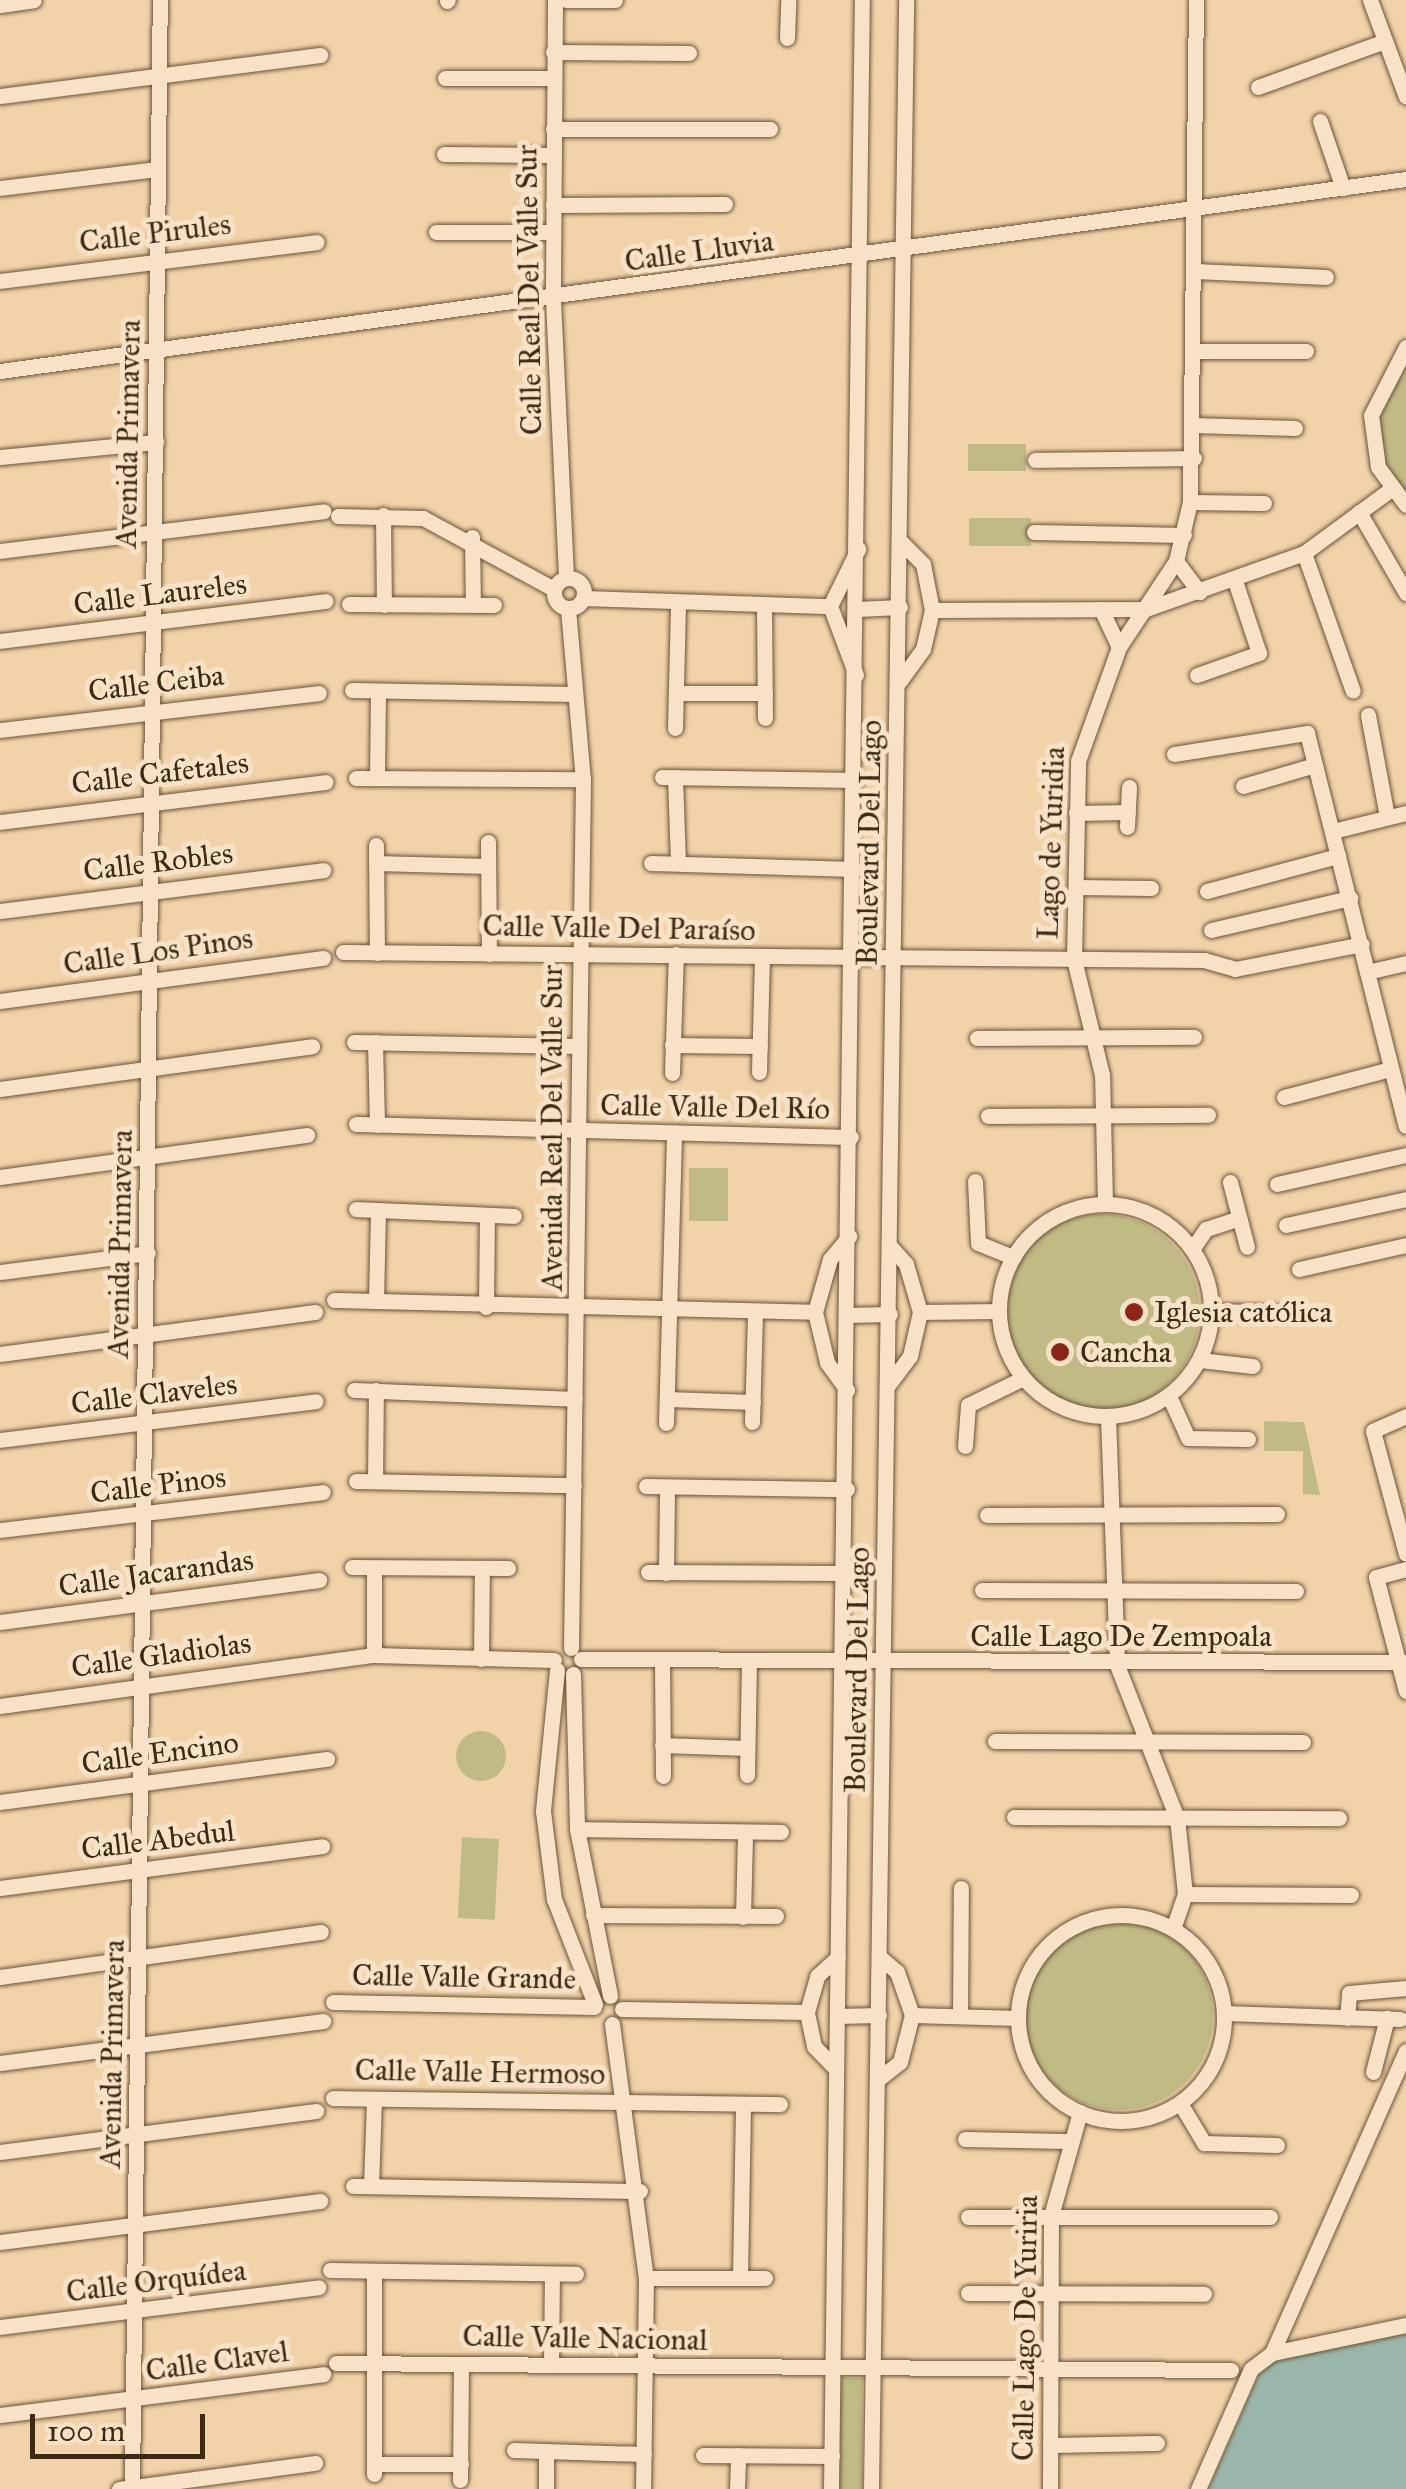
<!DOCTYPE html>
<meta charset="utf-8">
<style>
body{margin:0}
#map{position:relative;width:1406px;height:2489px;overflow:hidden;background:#f2d3a9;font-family:"IM FELL Great Primer",serif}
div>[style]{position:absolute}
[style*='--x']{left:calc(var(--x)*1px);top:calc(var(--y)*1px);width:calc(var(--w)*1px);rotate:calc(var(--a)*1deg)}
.green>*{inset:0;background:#c0bb84;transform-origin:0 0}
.round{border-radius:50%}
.water>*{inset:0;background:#9bb7ac}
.canal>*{height:12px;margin:-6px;padding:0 6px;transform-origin:6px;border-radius:6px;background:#9bb7ac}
.roads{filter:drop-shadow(0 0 2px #6a5438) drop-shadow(0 0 2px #6a5438)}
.minor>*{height:15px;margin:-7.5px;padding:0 7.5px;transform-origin:7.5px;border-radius:7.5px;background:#f7e2c7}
.minor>.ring{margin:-7.5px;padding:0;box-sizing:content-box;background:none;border:15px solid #f7e2c7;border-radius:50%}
.dots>*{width:28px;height:28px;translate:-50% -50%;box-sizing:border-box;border:5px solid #f7e2c7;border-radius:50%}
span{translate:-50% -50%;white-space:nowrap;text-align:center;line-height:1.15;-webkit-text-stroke:10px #f7e2c7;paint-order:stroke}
.street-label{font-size:30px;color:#3d2a12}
.poi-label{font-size:30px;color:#3d2a12}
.left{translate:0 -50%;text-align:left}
.scale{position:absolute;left:30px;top:2414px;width:175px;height:45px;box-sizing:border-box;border:5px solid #3d2a12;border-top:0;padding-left:12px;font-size:30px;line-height:35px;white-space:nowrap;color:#3d2a12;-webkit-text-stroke:8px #f7e2c7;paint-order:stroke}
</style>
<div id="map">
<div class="green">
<i style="clip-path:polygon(1406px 355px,1406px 493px,1384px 462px,1377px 412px)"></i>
<i style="left:968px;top:444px;width:58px;height:27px"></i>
<i style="left:969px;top:518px;width:62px;height:28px"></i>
<i style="left:689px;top:1168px;width:39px;height:53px"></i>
<i class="round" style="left:1004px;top:1214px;width:196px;height:196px"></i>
<i style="clip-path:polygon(1264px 1421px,1304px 1422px,1320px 1495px,1303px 1494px,1303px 1451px,1264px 1451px)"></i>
<i class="round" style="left:456px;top:1731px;width:50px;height:50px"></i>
<i style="left:462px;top:1837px;width:37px;height:81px;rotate:3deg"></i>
<i class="round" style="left:1025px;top:1922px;width:188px;height:188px"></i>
<i style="left:837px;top:2378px;width:25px;height:111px"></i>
</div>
<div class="water">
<i style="clip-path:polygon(1406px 2340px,1406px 2489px,1215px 2489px,1268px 2368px)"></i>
</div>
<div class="canal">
<i style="--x:1215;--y:2489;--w:132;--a:-66.3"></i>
<i style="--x:1268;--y:2368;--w:141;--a:-12.3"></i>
</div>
<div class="roads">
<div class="minor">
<i style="--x:555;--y:0;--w:300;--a:90.4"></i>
<i style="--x:553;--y:300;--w:278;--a:87.3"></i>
<i style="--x:566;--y:0;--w:49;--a:0"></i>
<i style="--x:1370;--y:0;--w:103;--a:69.6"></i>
<i style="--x:447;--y:1;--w:1;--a:-45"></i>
<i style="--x:0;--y:5;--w:34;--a:-8"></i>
<i style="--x:787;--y:38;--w:38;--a:-88"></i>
<i style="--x:553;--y:52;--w:136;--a:0.4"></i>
<i style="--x:445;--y:78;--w:108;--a:0"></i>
<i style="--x:1258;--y:87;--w:135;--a:-19.9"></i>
<i style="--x:0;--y:96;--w:323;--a:-7.3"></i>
<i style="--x:1320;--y:121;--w:71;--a:71.1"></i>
<i style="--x:553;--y:129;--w:217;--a:0"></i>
<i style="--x:444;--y:154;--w:109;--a:0.5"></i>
<i style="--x:0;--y:188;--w:159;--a:-6.9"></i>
<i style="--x:553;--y:205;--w:172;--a:-0.3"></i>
<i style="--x:436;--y:232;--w:116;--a:0"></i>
<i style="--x:1195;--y:271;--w:131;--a:2.6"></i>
<i style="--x:0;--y:281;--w:319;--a:-7"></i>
<i style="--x:1406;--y:347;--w:76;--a:117.2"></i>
<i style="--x:1371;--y:415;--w:52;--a:82.3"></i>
<i style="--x:1378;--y:467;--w:47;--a:53.6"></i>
<i style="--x:1192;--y:351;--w:114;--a:0"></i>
<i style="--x:0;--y:371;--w:1419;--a:-7.78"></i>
<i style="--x:1192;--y:425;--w:103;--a:1.7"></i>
<i style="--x:0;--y:457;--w:157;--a:-5.5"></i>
<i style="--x:1035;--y:460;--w:159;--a:-0.7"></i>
<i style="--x:1190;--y:502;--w:74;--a:0.8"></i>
<i style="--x:1359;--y:512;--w:94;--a:59.9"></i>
<i style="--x:383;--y:515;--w:90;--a:89.4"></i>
<i style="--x:338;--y:516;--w:85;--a:1.3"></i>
<i style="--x:423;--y:518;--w:149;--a:28.5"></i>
<i style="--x:1034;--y:532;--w:150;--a:1.1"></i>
<i style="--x:472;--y:537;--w:68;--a:89.2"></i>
<i style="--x:0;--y:551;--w:326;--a:-7"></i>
<i style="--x:1304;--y:553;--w:146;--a:70.5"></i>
<i style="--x:1176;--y:561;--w:39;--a:53"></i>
<i class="ring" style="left:554px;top:578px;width:15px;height:15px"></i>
<i style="--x:584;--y:598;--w:246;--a:1.9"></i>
<i style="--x:349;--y:604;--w:145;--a:0.4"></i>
<i style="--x:764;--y:605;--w:113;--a:89.5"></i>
<i style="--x:568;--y:609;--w:171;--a:85"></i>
<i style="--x:583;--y:779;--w:869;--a:90.79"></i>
<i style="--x:857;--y:609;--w:43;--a:-2.7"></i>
<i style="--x:1101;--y:609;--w:42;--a:64.7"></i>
<i style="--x:932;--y:610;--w:214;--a:-0.3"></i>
<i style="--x:1146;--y:609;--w:168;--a:-19.5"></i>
<i style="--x:1304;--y:553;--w:108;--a:-36.3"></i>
<i style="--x:0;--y:641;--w:328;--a:-7"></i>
<i style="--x:856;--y:675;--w:74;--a:-110.6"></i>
<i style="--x:830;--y:606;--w:64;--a:-63.8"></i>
<i style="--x:1197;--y:675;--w:66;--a:-19.5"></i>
<i style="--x:1259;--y:653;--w:76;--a:-108.4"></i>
<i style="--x:899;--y:682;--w:41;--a:-54"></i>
<i style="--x:923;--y:649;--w:40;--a:-77"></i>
<i style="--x:932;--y:610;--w:47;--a:-101.1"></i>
<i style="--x:923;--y:564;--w:33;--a:-135"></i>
<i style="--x:352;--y:690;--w:223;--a:1"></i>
<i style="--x:676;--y:693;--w:89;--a:0"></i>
<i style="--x:1368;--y:715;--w:104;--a:79.4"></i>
<i style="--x:675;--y:728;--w:125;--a:-88.6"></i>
<i style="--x:0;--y:730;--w:321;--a:-6.6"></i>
<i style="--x:1174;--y:754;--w:135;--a:-9"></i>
<i style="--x:1307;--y:733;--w:405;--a:75.9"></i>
<i style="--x:377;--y:777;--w:85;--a:-89.3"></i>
<i style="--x:662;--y:777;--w:194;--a:0.9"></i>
<i style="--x:675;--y:777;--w:86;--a:88"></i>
<i style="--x:356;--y:778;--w:227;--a:0.3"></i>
<i style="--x:1243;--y:786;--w:75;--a:-16.3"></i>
<i style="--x:1076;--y:813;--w:52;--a:-1.1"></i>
<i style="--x:0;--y:822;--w:328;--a:-7"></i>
<i style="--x:1127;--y:827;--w:40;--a:-87.1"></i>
<i style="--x:1333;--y:831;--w:75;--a:-13.9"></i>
<i style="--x:488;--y:842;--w:112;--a:89.5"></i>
<i style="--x:376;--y:845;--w:108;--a:89.5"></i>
<i style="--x:376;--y:863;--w:112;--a:1.5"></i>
<i style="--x:651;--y:863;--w:203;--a:1.7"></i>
<i style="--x:1077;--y:887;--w:74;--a:0.8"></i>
<i style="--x:1207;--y:891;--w:136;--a:-15"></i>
<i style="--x:0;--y:911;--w:326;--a:-7.2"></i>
<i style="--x:1211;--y:930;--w:143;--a:-13"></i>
<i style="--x:343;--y:952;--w:861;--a:0.53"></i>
<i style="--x:1204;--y:960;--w:32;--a:16"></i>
<i style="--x:1235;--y:969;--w:129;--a:-11.1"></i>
<i style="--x:1367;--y:972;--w:40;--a:-13"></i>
<i style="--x:0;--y:1001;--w:326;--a:-7.6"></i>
<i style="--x:977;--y:1038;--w:217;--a:-0.3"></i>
<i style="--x:354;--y:1042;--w:225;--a:1"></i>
<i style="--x:375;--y:1042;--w:83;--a:88.6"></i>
<i style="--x:672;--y:1045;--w:88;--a:0.7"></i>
<i style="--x:759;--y:1072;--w:115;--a:-88.5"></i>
<i style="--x:672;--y:1073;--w:119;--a:-88.1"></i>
<i style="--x:0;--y:1089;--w:315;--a:-7.8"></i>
<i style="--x:1284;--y:1097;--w:110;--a:-14.8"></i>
<i style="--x:988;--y:1116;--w:220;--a:-0.3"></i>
<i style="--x:356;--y:1124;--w:495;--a:1.5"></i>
<i style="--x:0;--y:1177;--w:310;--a:-7.8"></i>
<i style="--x:975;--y:1181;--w:62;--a:87.2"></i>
<i style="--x:978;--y:1243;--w:38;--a:22"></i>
<i style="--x:1230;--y:1182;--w:67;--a:75.3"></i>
<i style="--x:1277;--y:1184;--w:132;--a:-12.7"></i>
<i style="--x:1105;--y:1203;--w:128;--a:-91.3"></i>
<i style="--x:1102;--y:1075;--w:119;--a:-103.6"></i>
<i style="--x:1074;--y:959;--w:198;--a:-88.8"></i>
<i style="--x:1078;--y:761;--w:121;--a:-70.2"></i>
<i style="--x:1119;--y:647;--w:103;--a:-56.5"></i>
<i style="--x:1176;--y:561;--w:61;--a:-76.7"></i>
<i style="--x:1190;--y:502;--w:502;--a:-89.32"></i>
<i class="ring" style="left:999px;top:1204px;width:197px;height:197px"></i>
<i style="--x:356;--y:1209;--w:158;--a:2.5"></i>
<i style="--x:1286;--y:1225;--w:123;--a:-12.2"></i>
<i style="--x:889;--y:1245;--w:25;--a:48"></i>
<i style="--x:906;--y:1264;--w:50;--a:73.7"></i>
<i style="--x:920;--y:1312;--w:45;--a:102.8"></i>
<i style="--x:910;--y:1356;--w:35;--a:127"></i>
<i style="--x:1193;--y:1248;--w:23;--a:-56"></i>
<i style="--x:1206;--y:1229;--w:35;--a:-18"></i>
<i style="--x:1299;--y:1269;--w:110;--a:-12.6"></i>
<i style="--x:0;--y:1272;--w:149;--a:-7.3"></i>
<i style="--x:334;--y:1300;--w:481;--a:1.4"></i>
<i style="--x:376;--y:1301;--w:91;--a:-88.7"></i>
<i style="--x:486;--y:1307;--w:91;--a:-89.4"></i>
<i style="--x:1213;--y:1311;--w:80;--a:1.4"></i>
<i style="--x:920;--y:1312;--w:78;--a:-0.7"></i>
<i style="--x:848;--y:1315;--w:42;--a:-1.4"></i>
<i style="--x:0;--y:1354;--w:318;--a:-7.6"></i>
<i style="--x:1200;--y:1360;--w:53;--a:6.5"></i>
<i style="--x:354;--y:1390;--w:221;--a:2.3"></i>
<i style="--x:847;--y:1390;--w:34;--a:-126"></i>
<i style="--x:827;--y:1362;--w:51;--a:-103.5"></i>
<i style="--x:815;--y:1312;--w:55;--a:-74.2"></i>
<i style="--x:830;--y:1259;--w:30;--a:-50"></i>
<i style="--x:1169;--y:1396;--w:46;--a:65.7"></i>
<i style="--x:1188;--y:1438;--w:60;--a:1"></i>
<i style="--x:667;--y:1399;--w:86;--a:2"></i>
<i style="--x:1406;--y:1416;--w:36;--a:156"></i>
<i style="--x:1373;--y:1431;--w:127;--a:75"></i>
<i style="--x:1108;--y:1417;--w:248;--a:87.9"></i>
<i style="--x:1117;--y:1665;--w:164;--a:68.6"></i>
<i style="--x:1177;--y:1818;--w:76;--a:84"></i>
<i style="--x:1185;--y:1894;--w:36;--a:109"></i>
<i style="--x:752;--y:1422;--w:109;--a:-88.4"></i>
<i style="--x:666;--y:1423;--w:290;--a:-88.4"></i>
<i style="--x:0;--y:1440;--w:318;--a:-7"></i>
<i style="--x:965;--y:1446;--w:41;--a:-85.8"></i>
<i style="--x:968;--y:1405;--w:61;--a:-26.1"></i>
<i style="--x:356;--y:1481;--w:218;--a:1.1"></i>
<i style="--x:375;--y:1481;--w:91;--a:-89.4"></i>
<i style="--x:646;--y:1486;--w:201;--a:0.9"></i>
<i style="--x:987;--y:1515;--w:290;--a:-0.2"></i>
<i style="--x:0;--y:1530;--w:325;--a:-6.7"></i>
<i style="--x:352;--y:1567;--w:156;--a:0.4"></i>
<i style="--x:374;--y:1568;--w:87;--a:90"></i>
<i style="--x:1406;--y:1569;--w:31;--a:165"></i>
<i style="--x:1376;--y:1577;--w:118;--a:75.3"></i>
<i style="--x:648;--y:1572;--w:197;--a:0.3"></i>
<i style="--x:666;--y:1573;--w:86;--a:-89.3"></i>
<i style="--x:982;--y:1590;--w:314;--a:0.2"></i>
<i style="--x:0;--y:1622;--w:322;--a:-7.5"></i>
<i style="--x:481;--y:1659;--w:90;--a:-89.4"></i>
<i style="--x:581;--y:1659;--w:825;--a:0.21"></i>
<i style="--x:662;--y:1660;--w:116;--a:89.5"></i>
<i style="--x:557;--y:1670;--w:142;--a:95.7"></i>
<i style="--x:543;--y:1811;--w:89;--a:82.9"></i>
<i style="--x:554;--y:1899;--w:113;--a:68.7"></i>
<i style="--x:573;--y:1674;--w:155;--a:88.5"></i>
<i style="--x:577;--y:1829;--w:170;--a:78.8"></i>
<i style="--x:0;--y:1706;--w:377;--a:-7.8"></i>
<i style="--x:374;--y:1655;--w:180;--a:1.6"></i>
<i style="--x:995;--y:1741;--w:308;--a:0.2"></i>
<i style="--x:662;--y:1745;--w:85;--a:2"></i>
<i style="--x:747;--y:1775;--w:114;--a:-89"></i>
<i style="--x:0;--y:1802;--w:330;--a:-7.5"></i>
<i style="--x:1014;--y:1817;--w:325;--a:0.2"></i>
<i style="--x:577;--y:1829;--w:204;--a:0.8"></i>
<i style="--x:0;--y:1888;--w:325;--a:-7.4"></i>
<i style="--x:1185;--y:1894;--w:166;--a:0.3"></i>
<i style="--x:593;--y:1915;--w:183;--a:0.3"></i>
<i class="ring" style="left:1018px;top:1915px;width:191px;height:191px"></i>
<i style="--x:743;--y:1917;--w:83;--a:-88.6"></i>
<i style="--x:0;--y:1977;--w:324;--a:-8"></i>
<i style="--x:333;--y:2002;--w:261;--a:1.1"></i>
<i style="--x:622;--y:2009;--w:185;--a:0.9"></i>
<i style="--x:1225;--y:2013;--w:175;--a:2"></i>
<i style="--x:912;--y:2015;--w:106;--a:1.6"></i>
<i style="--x:837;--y:2016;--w:42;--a:-1.4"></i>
<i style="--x:960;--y:2016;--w:128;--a:-89.6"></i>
<i style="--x:1347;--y:2018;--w:25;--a:-85"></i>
<i style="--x:1349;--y:1993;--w:57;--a:-5"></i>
<i style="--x:612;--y:2024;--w:256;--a:82.4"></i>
<i style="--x:646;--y:2278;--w:211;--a:90.8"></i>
<i style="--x:0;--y:2063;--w:326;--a:-7.4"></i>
<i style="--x:835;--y:2068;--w:30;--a:-134"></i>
<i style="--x:814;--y:2046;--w:35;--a:-102"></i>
<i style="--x:807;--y:2012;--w:37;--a:-74"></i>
<i style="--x:817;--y:1976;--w:28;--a:-42"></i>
<i style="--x:1373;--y:2072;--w:56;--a:-75.5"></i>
<i style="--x:877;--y:2080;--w:29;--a:-38"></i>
<i style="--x:900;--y:2062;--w:49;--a:-75.7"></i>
<i style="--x:912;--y:2015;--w:46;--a:-109.2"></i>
<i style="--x:897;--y:1972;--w:23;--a:-139"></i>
<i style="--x:333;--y:2098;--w:447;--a:0.8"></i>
<i style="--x:1180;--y:2103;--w:47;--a:59"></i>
<i style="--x:1204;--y:2143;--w:73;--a:1.6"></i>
<i style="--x:965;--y:2139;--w:101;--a:1.1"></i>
<i style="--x:0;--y:2152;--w:319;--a:-7.4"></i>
<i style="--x:353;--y:2186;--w:287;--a:1"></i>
<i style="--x:371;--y:2186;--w:87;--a:-88"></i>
<i style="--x:968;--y:2217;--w:302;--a:0"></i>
<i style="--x:0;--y:2242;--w:323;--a:-7.3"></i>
<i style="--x:330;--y:2270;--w:246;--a:0.9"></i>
<i style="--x:374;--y:2272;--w:202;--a:90"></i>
<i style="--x:646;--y:2278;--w:119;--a:0"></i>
<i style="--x:740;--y:2278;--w:174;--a:-89"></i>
<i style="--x:968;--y:2293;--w:236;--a:0.2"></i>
<i style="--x:0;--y:2327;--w:321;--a:-7.1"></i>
<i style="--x:1272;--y:2353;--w:137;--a:-11.8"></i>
<i style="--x:336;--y:2363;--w:895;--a:0.45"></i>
<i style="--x:551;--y:2365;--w:91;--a:-89.4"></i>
<i style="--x:0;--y:2415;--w:326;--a:-7.2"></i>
<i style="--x:1050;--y:2445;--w:107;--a:-1.1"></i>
<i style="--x:514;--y:2450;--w:130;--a:1.8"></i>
<i style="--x:546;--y:2451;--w:38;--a:90"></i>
<i style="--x:703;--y:2455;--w:129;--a:0.4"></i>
<i style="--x:374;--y:2464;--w:87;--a:0"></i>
<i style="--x:460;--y:2480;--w:116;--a:-89.5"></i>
<i style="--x:119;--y:2489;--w:198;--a:-7.6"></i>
<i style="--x:132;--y:2489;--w:2489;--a:-89.36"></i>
<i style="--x:737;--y:2489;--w:34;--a:-88"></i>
<i style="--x:831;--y:2489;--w:2489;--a:-89.29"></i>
<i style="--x:871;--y:2489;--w:2489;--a:-89.19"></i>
<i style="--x:1050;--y:2489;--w:273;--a:-89.8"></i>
<i style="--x:1051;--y:2216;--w:108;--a:-74.4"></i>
<i style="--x:1198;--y:2489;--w:131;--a:-66.2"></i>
<i style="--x:1251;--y:2369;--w:26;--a:-37"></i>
<i style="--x:1272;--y:2353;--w:330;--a:-66.1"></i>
</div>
</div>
<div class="dots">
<i style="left:1134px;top:1312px;background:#8f2418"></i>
<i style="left:1060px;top:1352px;background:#8f2418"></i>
</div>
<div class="street-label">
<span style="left:155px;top:233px;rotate:-7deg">Calle Pirules</span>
<span style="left:699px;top:251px;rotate:-8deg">Calle Lluvia</span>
<span style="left:529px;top:290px;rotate:-91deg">Calle Real Del Valle Sur</span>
<span style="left:128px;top:434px;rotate:-89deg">Avenida Primavera</span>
<span style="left:160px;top:594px;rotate:-7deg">Calle Laureles</span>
<span style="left:156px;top:683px;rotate:-7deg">Calle Ceiba</span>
<span style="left:160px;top:773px;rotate:-7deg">Calle Cafetales</span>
<span style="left:869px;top:843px;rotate:-89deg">Boulevard Del Lago</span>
<span style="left:1051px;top:843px;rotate:-88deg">Lago de Yuridia</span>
<span style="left:158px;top:862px;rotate:-7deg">Calle Robles</span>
<span style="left:619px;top:928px;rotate:1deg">Calle Valle Del Paraíso</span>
<span style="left:158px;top:951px;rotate:-8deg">Calle Los Pinos</span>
<span style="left:715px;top:1107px;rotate:1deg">Calle Valle Del Río</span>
<span style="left:552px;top:1128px;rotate:-90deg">Avenida Real Del Valle Sur</span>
<span style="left:120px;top:1244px;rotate:-89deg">Avenida Primavera</span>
<span style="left:154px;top:1394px;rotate:-7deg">Calle Claveles</span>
<span style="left:158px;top:1485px;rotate:-7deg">Calle Pinos</span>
<span style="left:156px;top:1573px;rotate:-8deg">Calle Jacarandas</span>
<span style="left:1121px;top:1636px">Calle Lago De Zempoala</span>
<span style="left:161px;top:1655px;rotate:-8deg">Calle Gladiolas</span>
<span style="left:857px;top:1670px;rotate:-89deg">Boulevard Del Lago</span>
<span style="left:160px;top:1753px;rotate:-8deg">Calle Encino</span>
<span style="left:158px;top:1840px;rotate:-7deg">Calle Abedul</span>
<span style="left:464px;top:1977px;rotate:1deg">Calle Valle Grande</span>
<span style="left:112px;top:2054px;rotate:-89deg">Avenida Primavera</span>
<span style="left:480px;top:2072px;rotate:1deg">Calle Valle Hermoso</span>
<span style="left:156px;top:2281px;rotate:-7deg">Calle Orquídea</span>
<span style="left:1025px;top:2328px;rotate:-89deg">Calle Lago De Yuriria</span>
<span style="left:585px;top:2338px;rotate:1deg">Calle Valle Nacional</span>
<span style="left:217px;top:2361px;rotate:-8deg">Calle Clavel</span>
</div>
<div class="poi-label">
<span class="left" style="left:1154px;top:1312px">Iglesia católica</span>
<span class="left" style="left:1080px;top:1352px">Cancha</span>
</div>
<div class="scale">100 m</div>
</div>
